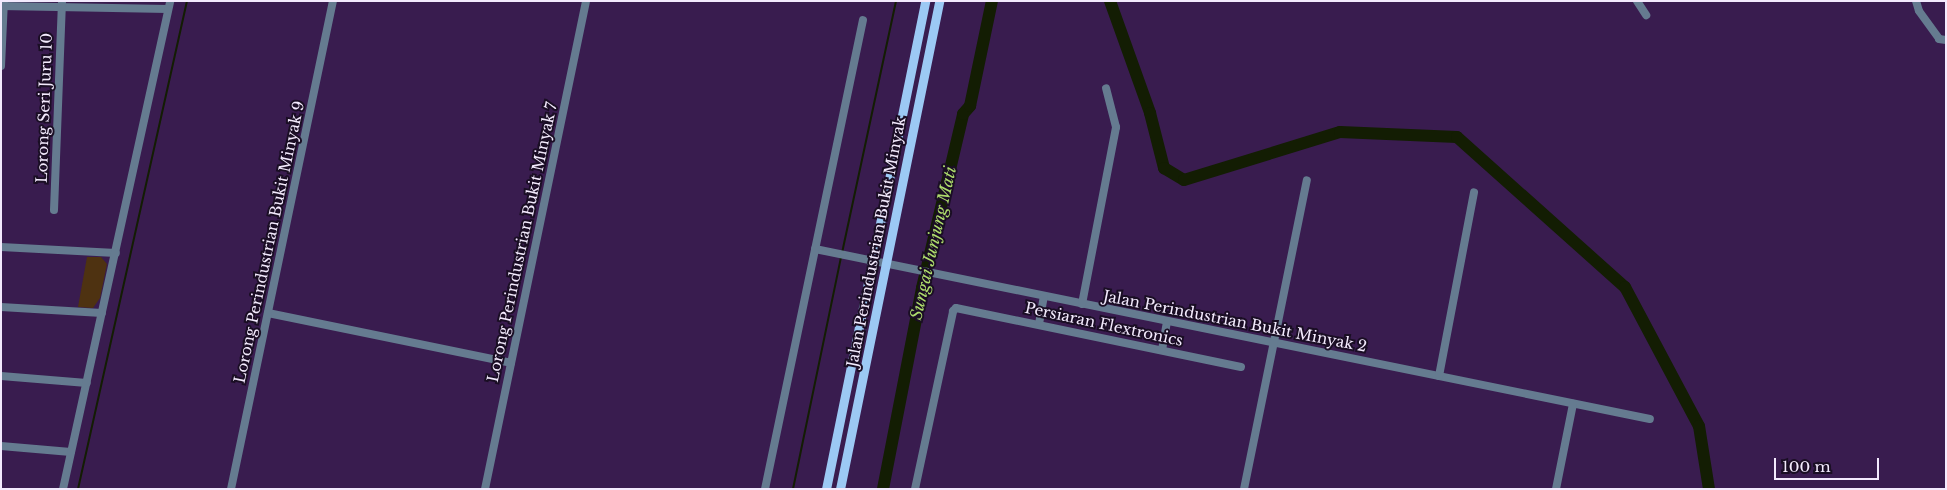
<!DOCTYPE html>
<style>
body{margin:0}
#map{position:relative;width:1947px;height:490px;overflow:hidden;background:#391c4f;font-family:"Libre Baskerville",serif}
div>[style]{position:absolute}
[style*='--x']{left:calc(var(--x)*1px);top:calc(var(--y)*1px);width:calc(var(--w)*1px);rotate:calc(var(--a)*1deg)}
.green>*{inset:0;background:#4e3211}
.stream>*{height:2px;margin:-1px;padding:0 1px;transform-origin:1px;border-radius:1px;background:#131d03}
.river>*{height:12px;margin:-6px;padding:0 6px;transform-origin:6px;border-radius:6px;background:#131d03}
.minor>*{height:8px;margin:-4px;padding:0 4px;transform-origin:4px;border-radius:4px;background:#657b90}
.major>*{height:9px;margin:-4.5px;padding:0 4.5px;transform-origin:4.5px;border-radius:4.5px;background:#9cc9f4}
span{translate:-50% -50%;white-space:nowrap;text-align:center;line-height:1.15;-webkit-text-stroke:4px #1a0e24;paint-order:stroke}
.street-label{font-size:15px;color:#f3eafd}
.water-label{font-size:16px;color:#aedd6c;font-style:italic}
.frame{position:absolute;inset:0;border:2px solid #f3eafd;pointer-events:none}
.scale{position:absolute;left:1774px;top:458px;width:105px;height:22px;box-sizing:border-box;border:2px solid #f3eafd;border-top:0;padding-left:6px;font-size:15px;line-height:18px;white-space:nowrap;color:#f3eafd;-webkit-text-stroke:4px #1a0e24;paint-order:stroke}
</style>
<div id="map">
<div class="green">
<i style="clip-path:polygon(87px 257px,101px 257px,107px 264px,100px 298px,93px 308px,78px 307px)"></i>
</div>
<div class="stream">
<i style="--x:842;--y:253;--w:258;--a:-77.9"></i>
<i style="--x:78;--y:489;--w:500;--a:-77.41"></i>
<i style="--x:793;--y:489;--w:236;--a:-78.3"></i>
</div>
<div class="river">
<i style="--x:1110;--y:1;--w:119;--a:70.3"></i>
<i style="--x:1150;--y:113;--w:57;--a:75.7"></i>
<i style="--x:1164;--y:168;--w:23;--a:31"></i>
<i style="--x:1184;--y:180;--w:163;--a:-17.1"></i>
<i style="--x:1340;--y:132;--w:117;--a:2.4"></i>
<i style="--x:1457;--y:137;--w:225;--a:41.8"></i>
<i style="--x:1625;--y:287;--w:157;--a:62"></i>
<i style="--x:1699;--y:426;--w:64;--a:81"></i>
<i style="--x:883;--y:489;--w:205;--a:-79"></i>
<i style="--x:922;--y:288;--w:179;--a:-76.7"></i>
<i style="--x:963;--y:114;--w:11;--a:-49"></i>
<i style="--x:970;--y:106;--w:107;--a:-78.2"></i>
</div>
<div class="minor">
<i style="--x:1637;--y:1;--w:17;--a:57"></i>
<i style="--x:1916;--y:1;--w:10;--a:73"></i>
<i style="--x:1919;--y:11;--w:34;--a:54"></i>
<i style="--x:1939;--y:39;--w:7;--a:8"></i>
<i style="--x:1;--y:6;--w:167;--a:1"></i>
<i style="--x:1;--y:66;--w:65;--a:-87.4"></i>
<i style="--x:54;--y:210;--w:209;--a:-87.8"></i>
<i style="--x:1;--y:247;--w:115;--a:3"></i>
<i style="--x:815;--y:249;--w:852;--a:11.51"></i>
<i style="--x:1082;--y:304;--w:180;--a:-79.1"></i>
<i style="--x:1116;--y:127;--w:40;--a:-104.4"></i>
<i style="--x:1;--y:307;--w:101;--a:3.4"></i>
<i style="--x:268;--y:313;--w:248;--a:11.6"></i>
<i style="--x:1039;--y:324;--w:28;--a:-80"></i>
<i style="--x:1162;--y:350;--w:28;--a:-80"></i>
<i style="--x:1;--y:376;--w:86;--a:4.7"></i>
<i style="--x:1439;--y:376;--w:187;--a:-79.2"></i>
<i style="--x:1;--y:446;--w:70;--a:4.9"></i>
<i style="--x:63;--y:489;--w:500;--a:-77.6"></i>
<i style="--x:231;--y:489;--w:499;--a:-78.2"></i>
<i style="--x:485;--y:489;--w:498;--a:-78.3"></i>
<i style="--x:765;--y:489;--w:479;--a:-78.2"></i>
<i style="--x:915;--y:489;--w:182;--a:-77.9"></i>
<i style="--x:953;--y:311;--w:4;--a:-45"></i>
<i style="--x:956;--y:308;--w:291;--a:11.7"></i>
<i style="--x:1244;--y:489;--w:315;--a:-78.5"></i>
<i style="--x:1556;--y:489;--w:87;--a:-78.7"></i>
</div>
<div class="major">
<i style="--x:826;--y:489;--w:498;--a:-78.5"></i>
<i style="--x:840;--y:489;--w:498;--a:-78.5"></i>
</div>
<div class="street-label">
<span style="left:44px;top:108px;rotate:-88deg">Lorong Seri Juru 10</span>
<span style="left:269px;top:242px;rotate:-78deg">Lorong Perindustrian Bukit Minyak 9</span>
<span style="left:522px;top:242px;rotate:-78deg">Lorong Perindustrian Bukit Minyak 7</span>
<span style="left:876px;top:242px;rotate:-79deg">Jalan Perindustrian Bukit Minyak</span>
<span style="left:1235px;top:321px;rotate:11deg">Jalan Perindustrian Bukit Minyak 2</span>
<span style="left:1104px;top:324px;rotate:12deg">Persiaran Flextronics</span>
</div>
<div class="water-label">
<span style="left:933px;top:243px;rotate:-77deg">Sungai Junjung Mati</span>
</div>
<div class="frame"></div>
<div class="scale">100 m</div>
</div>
